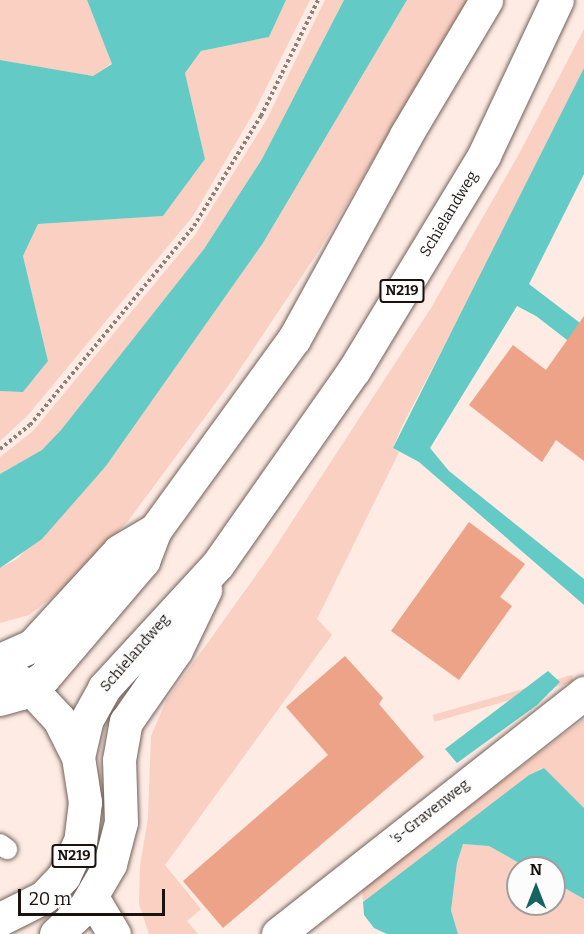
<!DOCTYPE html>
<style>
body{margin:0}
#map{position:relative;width:584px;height:934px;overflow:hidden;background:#fdebe4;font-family:Bitter,serif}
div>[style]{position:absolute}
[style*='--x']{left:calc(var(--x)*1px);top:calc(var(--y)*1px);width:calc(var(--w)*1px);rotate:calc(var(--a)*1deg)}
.green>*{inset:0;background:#f9d0c1;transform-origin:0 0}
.water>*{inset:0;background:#63cac5}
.building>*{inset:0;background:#eca387}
.path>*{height:4px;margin-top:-2px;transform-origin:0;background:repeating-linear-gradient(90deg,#8c807b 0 3px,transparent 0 6px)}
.roads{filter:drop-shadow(0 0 2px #736059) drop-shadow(0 0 2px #736059)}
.lane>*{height:20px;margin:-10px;padding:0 10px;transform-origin:10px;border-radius:10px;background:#fff}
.street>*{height:33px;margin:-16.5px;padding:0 16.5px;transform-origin:16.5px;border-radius:16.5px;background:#fff}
.primary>*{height:33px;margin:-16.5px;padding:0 16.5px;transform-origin:16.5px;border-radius:16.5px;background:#fff}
span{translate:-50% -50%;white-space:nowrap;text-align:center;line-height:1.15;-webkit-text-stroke:4.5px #fcfcfc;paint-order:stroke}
.shield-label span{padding:2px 4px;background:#fcfcfc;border:2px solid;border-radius:4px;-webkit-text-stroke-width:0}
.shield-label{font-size:14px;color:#19120f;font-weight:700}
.street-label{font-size:15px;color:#19120f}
.north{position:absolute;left:506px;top:856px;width:60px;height:60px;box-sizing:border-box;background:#fcfcfc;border:2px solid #a19e9d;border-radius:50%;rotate:0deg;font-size:16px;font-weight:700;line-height:24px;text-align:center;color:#19120f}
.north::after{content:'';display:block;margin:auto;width:21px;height:27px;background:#156461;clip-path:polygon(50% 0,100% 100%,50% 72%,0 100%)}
.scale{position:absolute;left:18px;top:889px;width:147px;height:27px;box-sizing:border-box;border:3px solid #19120f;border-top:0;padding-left:8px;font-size:18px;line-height:21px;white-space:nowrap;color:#19120f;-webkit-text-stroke:4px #fcfcfc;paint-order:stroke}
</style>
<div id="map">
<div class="green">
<i style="clip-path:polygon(0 0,87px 0,112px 63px,93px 76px,0 60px)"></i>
<i style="clip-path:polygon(286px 0,310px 0,254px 112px,193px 216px,28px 415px,0 441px,0 391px,23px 392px,48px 361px,23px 256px,38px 224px,163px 216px,205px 159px,185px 73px,201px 51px,269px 37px)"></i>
<i style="clip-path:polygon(325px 0,344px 0,262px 159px,204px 249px,61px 430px,43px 450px,0 474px,0 457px,33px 431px,195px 235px,267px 119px)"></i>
<i style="clip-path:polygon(407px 0,469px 0,318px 252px,234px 378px,128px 521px,63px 589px,29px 615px,0 623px,0 568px,17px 559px,106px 466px,263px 243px)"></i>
<i style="clip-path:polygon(584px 29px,584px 68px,515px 211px,402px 426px,393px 448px,399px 452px,317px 619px,332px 635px,165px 865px,201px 909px,187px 921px,198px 934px,149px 934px,139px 904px,140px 866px,148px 818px,151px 736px,166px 701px,269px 557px,431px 308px,519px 154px)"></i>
<i style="left:572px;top:675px;width:7px;height:145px;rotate:74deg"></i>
<i style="clip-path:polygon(584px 719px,584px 808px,543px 768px,529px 775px,363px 902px,362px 888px)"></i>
<i style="clip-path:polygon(463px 844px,489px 846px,528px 868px,518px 868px,518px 904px,554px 904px,554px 882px,584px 899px,584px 934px,458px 934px,451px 910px,457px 863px)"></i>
</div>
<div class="water">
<i style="clip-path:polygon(87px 0,286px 0,269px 37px,201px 51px,185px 73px,205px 159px,163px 216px,38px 224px,23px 256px,48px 361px,23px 392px,0 391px,0 60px,93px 76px,112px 64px)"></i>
<i style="clip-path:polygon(344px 0,407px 0,263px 243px,106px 466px,42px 539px,0 568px,0 474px,42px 450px,61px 430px,204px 249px,262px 159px)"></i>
<i style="clip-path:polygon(584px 68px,584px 174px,529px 284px,584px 326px,584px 353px,536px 316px,517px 306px,430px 448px,449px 471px,584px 579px,584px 605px,419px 462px,393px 448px)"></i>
<i style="clip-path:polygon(548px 671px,560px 682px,537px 705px,457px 763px,445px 749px)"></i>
<i style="clip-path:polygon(544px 768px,584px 808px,584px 899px,554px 882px,554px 868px,528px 868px,489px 846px,463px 844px,457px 863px,451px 910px,458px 934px,387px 934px,374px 928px,364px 915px,363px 902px,529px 775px)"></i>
</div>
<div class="building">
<i style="clip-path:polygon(584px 316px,584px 461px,556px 440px,542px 462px,469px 405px,513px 345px,546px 370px)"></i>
<i style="clip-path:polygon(469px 522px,525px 564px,500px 597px,512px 606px,459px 680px,391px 631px)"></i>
<i style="clip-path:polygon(345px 656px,383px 698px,379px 704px,424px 757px,223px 928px,183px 881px,328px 755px,286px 707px)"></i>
</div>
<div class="path">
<i style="--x:0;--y:449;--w:38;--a:-39"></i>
<i style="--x:30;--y:425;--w:258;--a:-50.5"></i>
<i style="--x:194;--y:226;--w:129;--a:-58.7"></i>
<i style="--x:261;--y:116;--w:129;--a:-63.8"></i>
</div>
<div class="roads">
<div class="lane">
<i style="--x:0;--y:844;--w:9;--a:36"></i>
</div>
<div class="street">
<i style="--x:92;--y:897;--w:43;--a:59.3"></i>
<i style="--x:278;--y:934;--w:390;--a:-38.2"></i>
</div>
<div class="primary">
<i style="--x:0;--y:660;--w:36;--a:-24"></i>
<i style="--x:33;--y:645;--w:127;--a:-47.5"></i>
<i style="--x:119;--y:551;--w:42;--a:-30.3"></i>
<i style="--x:0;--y:668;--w:36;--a:34"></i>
<i style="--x:30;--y:688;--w:42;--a:46.9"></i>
<i style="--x:59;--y:719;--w:42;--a:63.4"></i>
<i style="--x:78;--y:757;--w:46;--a:81.2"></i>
<i style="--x:85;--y:802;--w:39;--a:97"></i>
<i style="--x:80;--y:841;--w:38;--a:115"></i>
<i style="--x:64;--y:876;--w:29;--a:134"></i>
<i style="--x:44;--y:897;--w:49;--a:153.4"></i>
<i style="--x:0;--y:699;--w:22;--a:-16"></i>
<i style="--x:21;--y:693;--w:28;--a:-35"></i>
<i style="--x:44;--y:677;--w:153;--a:-49.5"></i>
<i style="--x:143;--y:561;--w:33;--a:-69"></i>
<i style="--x:155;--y:530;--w:236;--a:-54"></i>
<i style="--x:294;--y:339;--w:233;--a:-61.2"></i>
<i style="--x:406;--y:135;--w:157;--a:-59.3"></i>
<i style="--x:78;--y:757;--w:37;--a:-77"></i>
<i style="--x:86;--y:721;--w:38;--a:-61"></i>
<i style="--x:104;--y:688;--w:168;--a:-47.4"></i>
<i style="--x:218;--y:564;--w:237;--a:-55"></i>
<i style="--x:354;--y:370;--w:251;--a:-58.8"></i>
<i style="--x:484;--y:155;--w:171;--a:-64.8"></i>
<i style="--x:56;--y:934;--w:40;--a:-43"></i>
<i style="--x:85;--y:907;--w:50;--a:-59.8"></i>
<i style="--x:110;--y:864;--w:43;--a:-75.3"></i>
<i style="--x:121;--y:822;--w:62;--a:-91.8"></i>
<i style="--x:119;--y:760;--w:39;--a:-80"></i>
<i style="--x:126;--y:722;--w:88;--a:-55.2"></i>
<i style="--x:176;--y:650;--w:67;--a:-64.2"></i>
</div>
</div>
<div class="shield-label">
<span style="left:402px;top:291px">N219</span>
<span style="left:74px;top:856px">N219</span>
</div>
<div class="street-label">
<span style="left:449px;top:214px;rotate:-59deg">Schielandweg</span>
<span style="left:135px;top:653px;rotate:-49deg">Schielandweg</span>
<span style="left:430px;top:812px;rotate:-38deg">'s-Gravenweg</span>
</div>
<div class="north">N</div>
<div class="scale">20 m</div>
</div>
